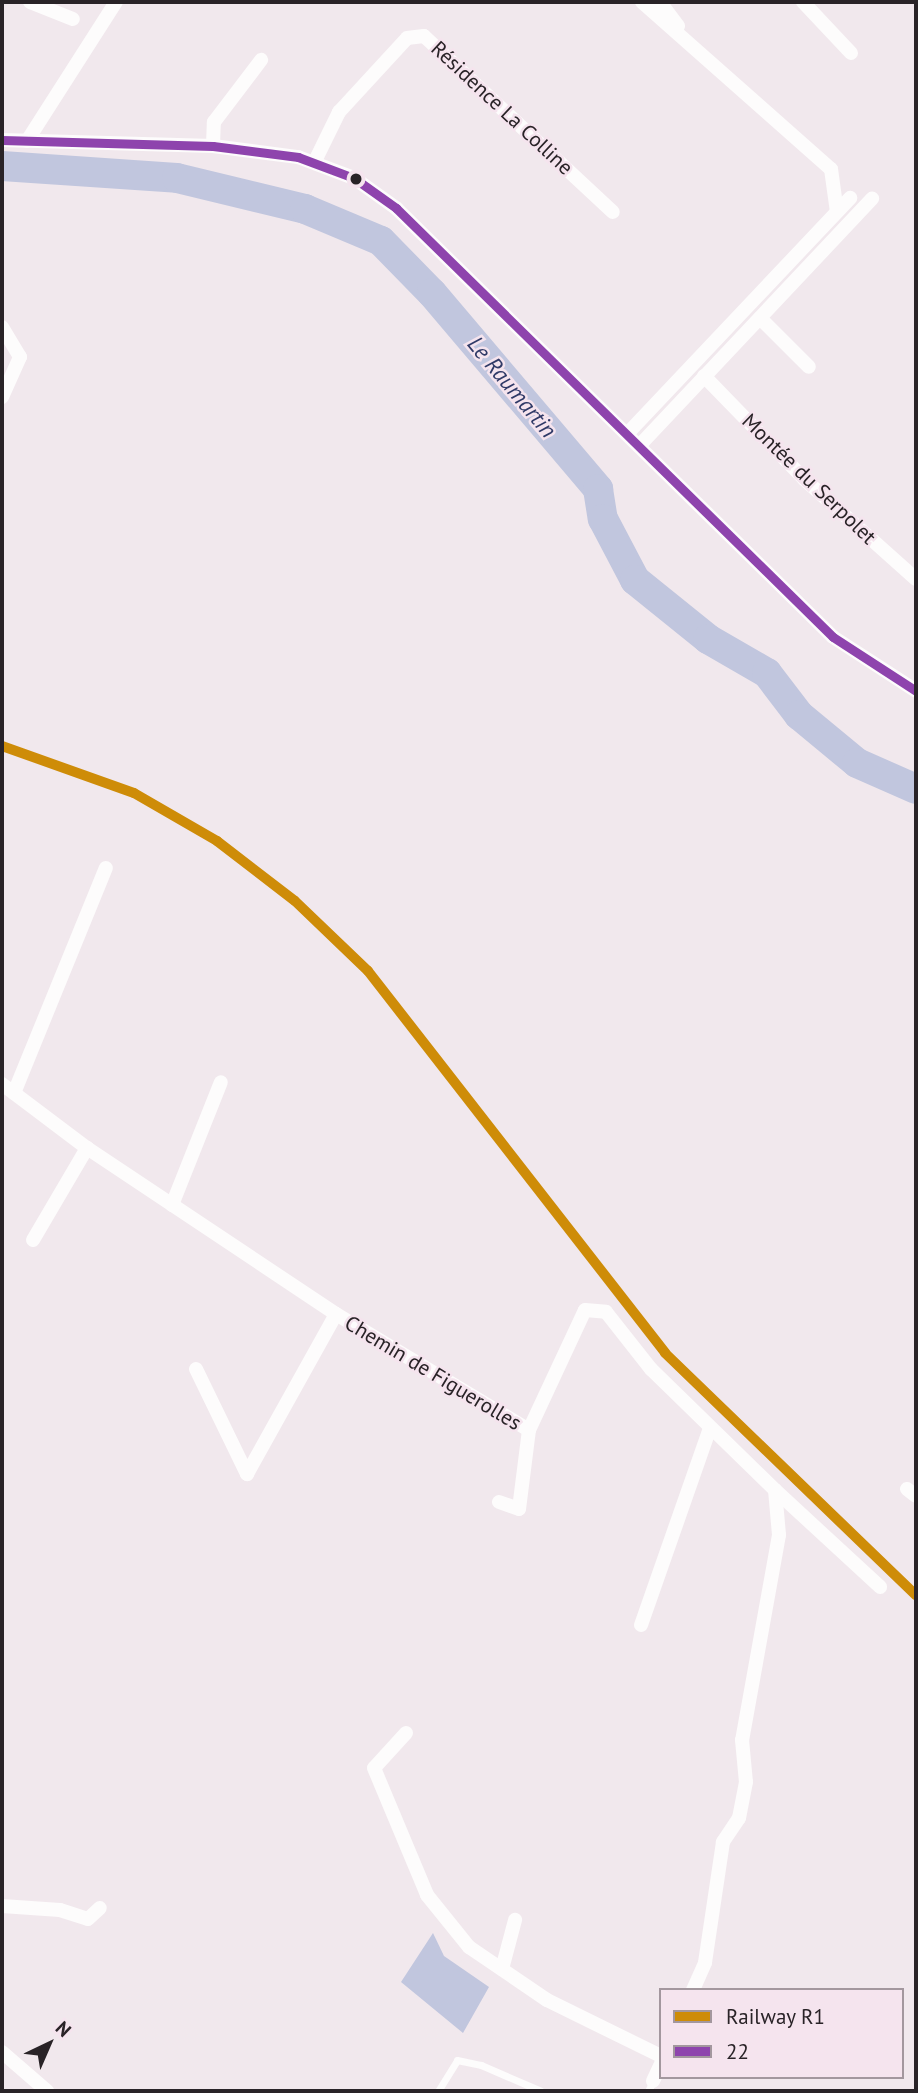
<!DOCTYPE html>
<meta charset="utf-8">
<style>
body{margin:0}
#map{position:relative;width:918px;height:2093px;overflow:hidden;background:#f1e8ed;font-family:"PT Sans",sans-serif}
div>[style]{position:absolute}
[style*='--x']{left:calc(var(--x)*1px);top:calc(var(--y)*1px);width:calc(var(--w)*1px);rotate:calc(var(--a)*1deg)}
.water>*{inset:0;background:#c1c6de}
.river>*{height:30px;margin:-15px;padding:0 15px;transform-origin:15px;border-radius:15px;background:#c1c6de}
.lane>*{height:7px;margin:-3.5px;padding:0 3.5px;transform-origin:3.5px;border-radius:3.5px;background:#fdfcfc}
.street>*{height:14px;margin:-7px;padding:0 7px;transform-origin:7px;border-radius:7px;background:#fdfcfc}
.bus-1>*{height:9px;margin:-4.5px;padding:0 4.5px;transform-origin:4.5px;border-radius:4.5px;background:#8e44ad}
.rail-1>*{height:10px;margin:-5px;padding:0 5px;transform-origin:5px;border-radius:5px;background:#ce8c08}
.dots>*{width:19px;height:19px;translate:-50% -50%;box-sizing:border-box;border:4px solid #f5e4ee;border-radius:50%}
span{translate:-50% -50%;white-space:nowrap;text-align:center;line-height:1.15;-webkit-text-stroke:5px #f5e4ee;paint-order:stroke}
.street-label{font-size:21px;color:#292327}
.water-label{font-size:23px;color:#303a67;font-style:italic}
.frame{position:absolute;inset:0;border:4px solid #292327;pointer-events:none}
.legend{position:absolute;left:659px;top:1988px;width:245px;height:91px;box-sizing:border-box;background:#f5e4ee;border:2px solid #a3979e;margin:0;padding:9px 12px;list-style:none;font-size:21px;color:#292327}
.legend li{display:flex;align-items:center;gap:14px;height:35px}
.legend b{width:35px;border:2px solid #a3979e}
.north{position:absolute;left:14px;top:2009px;width:70px;height:70px;-webkit-text-stroke:5px #f5e4ee;paint-order:stroke;rotate:44deg;font-size:19px;font-weight:700;line-height:28px;text-align:center;color:#292327}
.north::after{content:'';display:block;margin:auto;width:24px;height:32px;background:#292327;clip-path:polygon(50% 0,100% 100%,50% 72%,0 100%)}
</style>
<div id="map">
<div class="water">
<i style="clip-path:polygon(433px 1933px,444px 1956px,489px 1987px,463px 2033px,401px 1982px)"></i>
</div>
<div class="river">
<i style="--x:2;--y:166;--w:175;--a:3.9"></i>
<i style="--x:177;--y:178;--w:132;--a:13.6"></i>
<i style="--x:305;--y:209;--w:82;--a:22.8"></i>
<i style="--x:381;--y:241;--w:73;--a:45.6"></i>
<i style="--x:432;--y:293;--w:257;--a:49.7"></i>
<i style="--x:598;--y:489;--w:30;--a:81"></i>
<i style="--x:603;--y:519;--w:69;--a:62.3"></i>
<i style="--x:635;--y:580;--w:94;--a:38.9"></i>
<i style="--x:708;--y:639;--w:68;--a:30"></i>
<i style="--x:767;--y:673;--w:53;--a:52.7"></i>
<i style="--x:799;--y:715;--w:75;--a:39.6"></i>
<i style="--x:857;--y:763;--w:64;--a:23.8"></i>
</div>
<div class="lane">
<i style="--x:438;--y:2091;--w:36;--a:-58"></i>
<i style="--x:457;--y:2060;--w:25;--a:12"></i>
<i style="--x:481;--y:2065;--w:65;--a:23.4"></i>
<i style="--x:648;--y:2091;--w:11;--a:-63"></i>
</div>
<div class="street">
<i style="--x:30;--y:2;--w:46;--a:21.6"></i>
<i style="--x:642;--y:2;--w:252;--a:41.5"></i>
<i style="--x:831;--y:169;--w:43;--a:82.1"></i>
<i style="--x:660;--y:2;--w:30;--a:53"></i>
<i style="--x:803;--y:2;--w:70;--a:46.7"></i>
<i style="--x:2;--y:140;--w:211;--a:1.6"></i>
<i style="--x:213;--y:146;--w:86;--a:7.4"></i>
<i style="--x:298;--y:157;--w:60;--a:20.6"></i>
<i style="--x:354;--y:178;--w:52;--a:35.5"></i>
<i style="--x:396;--y:208;--w:612;--a:44.47"></i>
<i style="--x:833;--y:637;--w:99;--a:33"></i>
<i style="--x:27;--y:141;--w:165;--a:-57.4"></i>
<i style="--x:213;--y:146;--w:24;--a:-88"></i>
<i style="--x:214;--y:122;--w:78;--a:-52.8"></i>
<i style="--x:315;--y:161;--w:55;--a:-63.9"></i>
<i style="--x:339;--y:112;--w:100;--a:-47.4"></i>
<i style="--x:407;--y:38;--w:17;--a:-7"></i>
<i style="--x:424;--y:36;--w:258;--a:43"></i>
<i style="--x:760;--y:318;--w:69;--a:45"></i>
<i style="--x:2;--y:327;--w:35;--a:59"></i>
<i style="--x:20;--y:357;--w:44;--a:114.2"></i>
<i style="--x:704;--y:376;--w:144;--a:45.8"></i>
<i style="--x:804;--y:479;--w:150;--a:41.8"></i>
<i style="--x:627;--y:434;--w:325;--a:-46.6"></i>
<i style="--x:639;--y:446;--w:340;--a:-46.7"></i>
<i style="--x:2;--y:1084;--w:106;--a:37"></i>
<i style="--x:87;--y:1148;--w:299;--a:33.7"></i>
<i style="--x:336;--y:1314;--w:225;--a:31"></i>
<i style="--x:529;--y:1430;--w:132;--a:-65"></i>
<i style="--x:585;--y:1310;--w:21;--a:5"></i>
<i style="--x:606;--y:1312;--w:73;--a:51.7"></i>
<i style="--x:651;--y:1369;--w:173;--a:44.3"></i>
<i style="--x:775;--y:1490;--w:45;--a:84.9"></i>
<i style="--x:779;--y:1535;--w:208;--a:100.2"></i>
<i style="--x:742;--y:1740;--w:42;--a:84.6"></i>
<i style="--x:746;--y:1782;--w:37;--a:101"></i>
<i style="--x:739;--y:1818;--w:29;--a:124"></i>
<i style="--x:723;--y:1842;--w:122;--a:98.5"></i>
<i style="--x:705;--y:1963;--w:30;--a:114"></i>
<i style="--x:14;--y:1093;--w:243;--a:-67.8"></i>
<i style="--x:172;--y:1205;--w:132;--a:-68.3"></i>
<i style="--x:33;--y:1240;--w:107;--a:-59.6"></i>
<i style="--x:196;--y:1369;--w:117;--a:64.1"></i>
<i style="--x:247;--y:1474;--w:183;--a:-60.9"></i>
<i style="--x:907;--y:1489;--w:11;--a:38"></i>
<i style="--x:775;--y:1490;--w:143;--a:42.7"></i>
<i style="--x:499;--y:1502;--w:21;--a:19"></i>
<i style="--x:519;--y:1509;--w:80;--a:-82.8"></i>
<i style="--x:641;--y:1625;--w:209;--a:-70.7"></i>
<i style="--x:406;--y:1733;--w:47;--a:132.4"></i>
<i style="--x:374;--y:1768;--w:138;--a:67.3"></i>
<i style="--x:427;--y:1895;--w:67;--a:51.1"></i>
<i style="--x:469;--y:1947;--w:94;--a:34.2"></i>
<i style="--x:547;--y:2000;--w:127;--a:26.2"></i>
<i style="--x:2;--y:1906;--w:58;--a:3.9"></i>
<i style="--x:60;--y:1910;--w:29;--a:18"></i>
<i style="--x:88;--y:1919;--w:16;--a:-43"></i>
<i style="--x:502;--y:1969;--w:51;--a:-75.1"></i>
<i style="--x:2;--y:2052;--w:60;--a:40.9"></i>
<i style="--x:653;--y:2081;--w:19;--a:-65"></i>
</div>
<div class="bus-1">
<i style="--x:2;--y:140;--w:211;--a:1.6"></i>
<i style="--x:213;--y:146;--w:86;--a:7.4"></i>
<i style="--x:298;--y:157;--w:60;--a:20.6"></i>
<i style="--x:354;--y:178;--w:52;--a:35.5"></i>
<i style="--x:396;--y:208;--w:612;--a:44.47"></i>
<i style="--x:833;--y:637;--w:99;--a:33"></i>
</div>
<div class="rail-1">
<i style="--x:2;--y:746;--w:140;--a:19.6"></i>
<i style="--x:134;--y:793;--w:96;--a:30"></i>
<i style="--x:217;--y:841;--w:98;--a:37.6"></i>
<i style="--x:295;--y:901;--w:101;--a:43.8"></i>
<i style="--x:368;--y:971;--w:484;--a:52.1"></i>
<i style="--x:665;--y:1353;--w:349;--a:44"></i>
</div>
<div class="dots">
<i style="left:356px;top:179px;background:#292327"></i>
</div>
<div class="street-label">
<span style="left:502px;top:108px;rotate:43deg">Résidence La Colline</span>
<span style="left:809px;top:479px;rotate:44deg">Montée du Serpolet</span>
<span style="left:433px;top:1373px;rotate:31deg">Chemin de Figuerolles</span>
</div>
<div class="water-label">
<span style="left:512px;top:387px;rotate:50deg">Le Raumartin</span>
</div>
<div class="frame"></div>
<ul class="legend">
<li><b style="height:9px;background:#ce8c08"></b>Railway R1</li>
<li><b style="height:9px;background:#8e44ad"></b>22</li>
</ul>
<div class="north">N</div>
</div>
